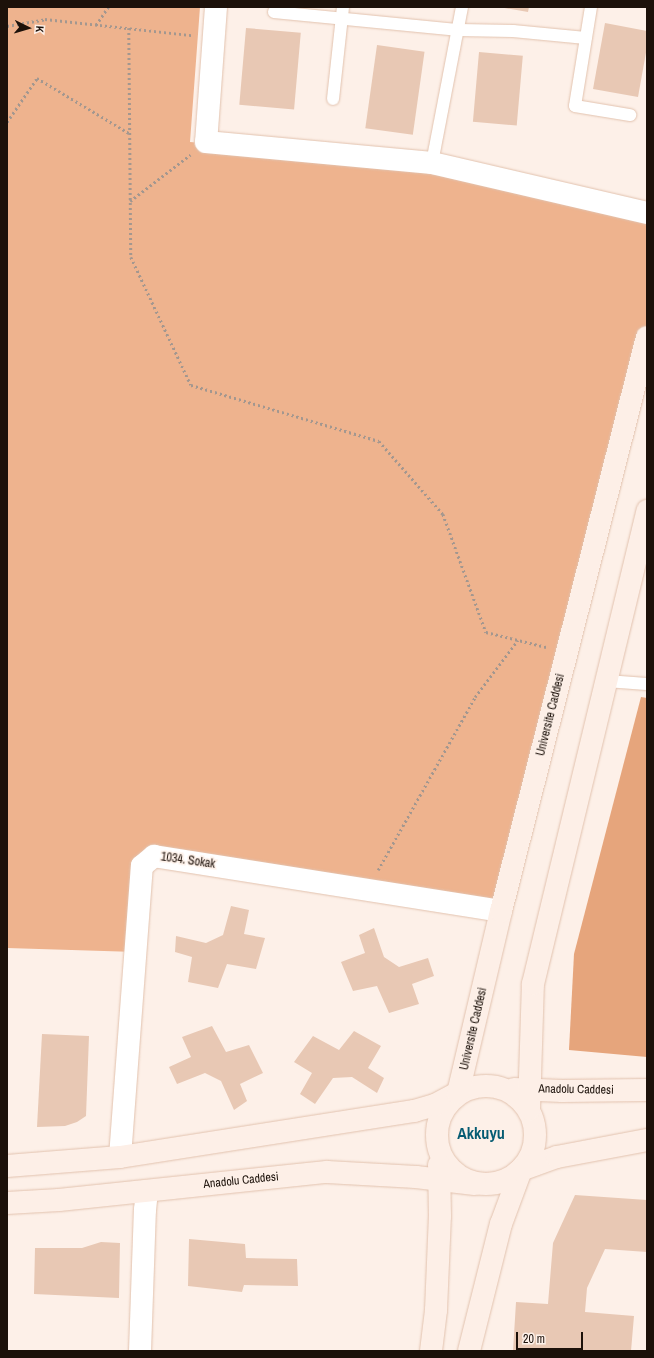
<!DOCTYPE html>
<style>
body{margin:0}
#map{position:relative;width:654px;height:1358px;overflow:hidden;background:#fdf0e8;font-family:"Archivo Narrow",sans-serif}
div>[style]{position:absolute}
[style*='--x']{left:calc(var(--x)*1px);top:calc(var(--y)*1px);width:calc(var(--w)*1px);rotate:calc(var(--a)*1deg)}
.green>*{inset:0;background:#eeb38e}
.forest>*{inset:0;background:#e6a57c}
.building>*{inset:0;background:#e8c8b4;transform-origin:0 0}
.path>*{height:2.5px;margin-top:-1.25px;transform-origin:0;background:repeating-linear-gradient(90deg,#a3978f 0 2px,transparent 0 5px)}
.roads{filter:drop-shadow(0 0 1px #e2c2ae) drop-shadow(0 0 1px #e2c2ae)}
.lane>*{height:12px;margin:-6px;padding:0 6px;transform-origin:6px;border-radius:6px;background:#fff}
.street>*{height:22px;margin:-11px;padding:0 11px;transform-origin:11px;border-radius:11px;background:#fff}
.secondary>*{height:22px;margin:-11px;padding:0 11px;transform-origin:11px;border-radius:11px;background:#fdefe7}
.secondary>.ring{margin:-11px;padding:0;box-sizing:content-box;background:none;border:22px solid #fdefe7;border-radius:50%}
span{translate:-50% -50%;white-space:nowrap;text-align:center;line-height:1.15;-webkit-text-stroke:3px #fdf0e8;paint-order:stroke}
.street-label{font-size:12px;color:#1c110a}
.district-label{font-size:16px;color:#055b72;font-weight:700}
.frame{position:absolute;inset:0;border:8px solid #1c110a;pointer-events:none}
.north{position:absolute;left:8px;top:8px;width:40px;height:40px;-webkit-text-stroke:3px #fdf0e8;paint-order:stroke;rotate:95deg;font-size:11px;font-weight:700;line-height:16px;text-align:center;color:#1c110a}
.north::after{content:'';display:block;margin:auto;width:14px;height:18px;background:#1c110a;clip-path:polygon(50% 0,100% 100%,50% 72%,0 100%)}
.scale{position:absolute;left:516px;top:1332px;width:67px;height:18px;box-sizing:border-box;border:2px solid #1c110a;border-top:0;padding-left:5px;font-size:12px;line-height:14px;white-space:nowrap;color:#1c110a;-webkit-text-stroke:3px #fdf0e8;paint-order:stroke}
</style>
<div id="map">
<div class="green">
<i style="clip-path:polygon(7px 7px,200px 7px,190px 142px,432px 163px,647px 213px,647px 337px,501px 911px,154px 856px,136px 952px,7px 948px)"></i>
</div>
<div class="forest">
<i style="clip-path:polygon(641px 697px,647px 698px,647px 1057px,569px 1050px,574px 954px)"></i>
</div>
<div class="building">
<i style="clip-path:polygon(499px 7px,529px 7px,528px 12px)"></i>
<i style="clip-path:polygon(605px 23px,647px 31px,647px 47px,638px 97px,593px 89px)"></i>
<i style="left:246px;top:28px;width:55px;height:77px;rotate:5deg"></i>
<i style="left:377px;top:45px;width:48px;height:84px;rotate:8deg"></i>
<i style="left:479px;top:52px;width:44px;height:70px;rotate:5deg"></i>
<i style="clip-path:polygon(231px 906px,249px 910px,244px 934px,265px 938px,256px 969px,227px 964px,218px 988px,188px 982px,192px 957px,175px 952px,176px 936px,206px 943px,223px 935px)"></i>
<i style="clip-path:polygon(374px 928px,384px 957px,399px 967px,428px 958px,434px 976px,412px 984px,419px 1004px,389px 1013px,377px 986px,353px 991px,341px 962px,365px 953px,359px 935px)"></i>
<i style="clip-path:polygon(212px 1026px,226px 1052px,249px 1045px,263px 1073px,240px 1084px,247px 1101px,234px 1110px,221px 1081px,205px 1073px,177px 1084px,169px 1067px,191px 1057px,182px 1037px)"></i>
<i style="clip-path:polygon(354px 1031px,381px 1046px,368px 1068px,384px 1078px,377px 1093px,352px 1077px,333px 1078px,315px 1104px,300px 1094px,312px 1073px,294px 1062px,313px 1036px,339px 1050px)"></i>
<i style="clip-path:polygon(42px 1034px,89px 1036px,86px 1116px,77px 1122px,65px 1126px,37px 1127px)"></i>
<i style="clip-path:polygon(575px 1195px,647px 1200px,647px 1252px,605px 1249px,587px 1288px,585px 1312px,634px 1316px,631px 1351px,513px 1351px,516px 1302px,548px 1304px,553px 1243px)"></i>
<i style="clip-path:polygon(189px 1239px,245px 1244px,246px 1258px,297px 1259px,298px 1286px,244px 1285px,242px 1292px,188px 1286px)"></i>
<i style="clip-path:polygon(101px 1242px,120px 1243px,119px 1298px,34px 1294px,35px 1248px,82px 1248px)"></i>
</div>
<div class="path">
<i style="--x:96;--y:25;--w:22;--a:-56"></i>
<i style="--x:7;--y:26;--w:39;--a:-10"></i>
<i style="--x:45;--y:19;--w:147;--a:6.3"></i>
<i style="--x:129;--y:28;--w:229;--a:89.5"></i>
<i style="--x:131;--y:257;--w:141;--a:64.9"></i>
<i style="--x:191;--y:385;--w:196;--a:16.6"></i>
<i style="--x:379;--y:441;--w:97;--a:48.8"></i>
<i style="--x:443;--y:514;--w:126;--a:70"></i>
<i style="--x:486;--y:632;--w:62;--a:14"></i>
<i style="--x:7;--y:122;--w:53;--a:-55.7"></i>
<i style="--x:37;--y:78;--w:107;--a:30.9"></i>
<i style="--x:130;--y:201;--w:76;--a:-37.5"></i>
<i style="--x:378;--y:870;--w:198;--a:-60.7"></i>
<i style="--x:475;--y:697;--w:71;--a:-53"></i>
</div>
<div class="roads">
<div class="lane">
<i style="--x:591;--y:7;--w:100;--a:99.2"></i>
<i style="--x:575;--y:106;--w:56;--a:9.3"></i>
<i style="--x:274;--y:12;--w:186;--a:5.6"></i>
<i style="--x:459;--y:30;--w:54;--a:1.1"></i>
<i style="--x:513;--y:31;--w:73;--a:5.5"></i>
<i style="--x:333;--y:99;--w:93;--a:-83.8"></i>
<i style="--x:432;--y:163;--w:159;--a:-79.1"></i>
<i style="--x:606;--y:681;--w:41;--a:4.2"></i>
</div>
<div class="street">
<i style="--x:216;--y:7;--w:135;--a:94.2"></i>
<i style="--x:206;--y:142;--w:227;--a:5.3"></i>
<i style="--x:432;--y:163;--w:221;--a:13.1"></i>
<i style="--x:120;--y:1157;--w:292;--a:-85.7"></i>
<i style="--x:142;--y:866;--w:16;--a:-40"></i>
<i style="--x:154;--y:856;--w:351;--a:9"></i>
<i style="--x:140;--y:1351;--w:141;--a:-88"></i>
<i style="--x:145;--y:1210;--w:19;--a:-84"></i>
</div>
<div class="secondary">
<i class="ring" style="left:437px;top:1086px;width:76px;height:76px"></i>
<i style="--x:514;--y:1089;--w:48;--a:2.4"></i>
<i style="--x:562;--y:1091;--w:85;--a:-0.7"></i>
<i style="--x:529;--y:1109;--w:125;--a:-88.2"></i>
<i style="--x:533;--y:984;--w:487;--a:-76.4"></i>
<i style="--x:7;--y:1166;--w:113;--a:-4.6"></i>
<i style="--x:120;--y:1157;--w:298;--a:-8.9"></i>
<i style="--x:414;--y:1111;--w:22;--a:-16"></i>
<i style="--x:435;--y:1105;--w:26;--a:-28"></i>
<i style="--x:458;--y:1093;--w:187;--a:-76.7"></i>
<i style="--x:501;--y:911;--w:592;--a:-75.73"></i>
<i style="--x:7;--y:1203;--w:52;--a:-3.3"></i>
<i style="--x:59;--y:1200;--w:269;--a:-6"></i>
<i style="--x:327;--y:1172;--w:89;--a:3.2"></i>
<i style="--x:416;--y:1177;--w:59;--a:6.8"></i>
<i style="--x:431;--y:1351;--w:41;--a:-83"></i>
<i style="--x:436;--y:1310;--w:94;--a:-87.6"></i>
<i style="--x:440;--y:1216;--w:51;--a:-91.1"></i>
<i style="--x:469;--y:1351;--w:131;--a:-75.9"></i>
<i style="--x:501;--y:1224;--w:58;--a:-69.7"></i>
<i style="--x:521;--y:1170;--w:38;--a:-20"></i>
<i style="--x:557;--y:1157;--w:92;--a:-10.7"></i>
</div>
</div>
<div class="street-label">
<span style="left:551px;top:715px;rotate:-76deg">Universite Caddesi</span>
<span style="left:188px;top:861px;rotate:8deg">1034. Sokak</span>
<span style="left:474px;top:1029px;rotate:-77deg">Universite Caddesi</span>
<span style="left:576px;top:1090px;rotate:1deg">Anadolu Caddesi</span>
<span style="left:241px;top:1181px;rotate:-6deg">Anadolu Caddesi</span>
</div>
<div class="district-label">
<span style="left:481px;top:1133px">Akkuyu</span>
</div>
<div class="frame"></div>
<div class="north">K</div>
<div class="scale">20 m</div>
</div>
